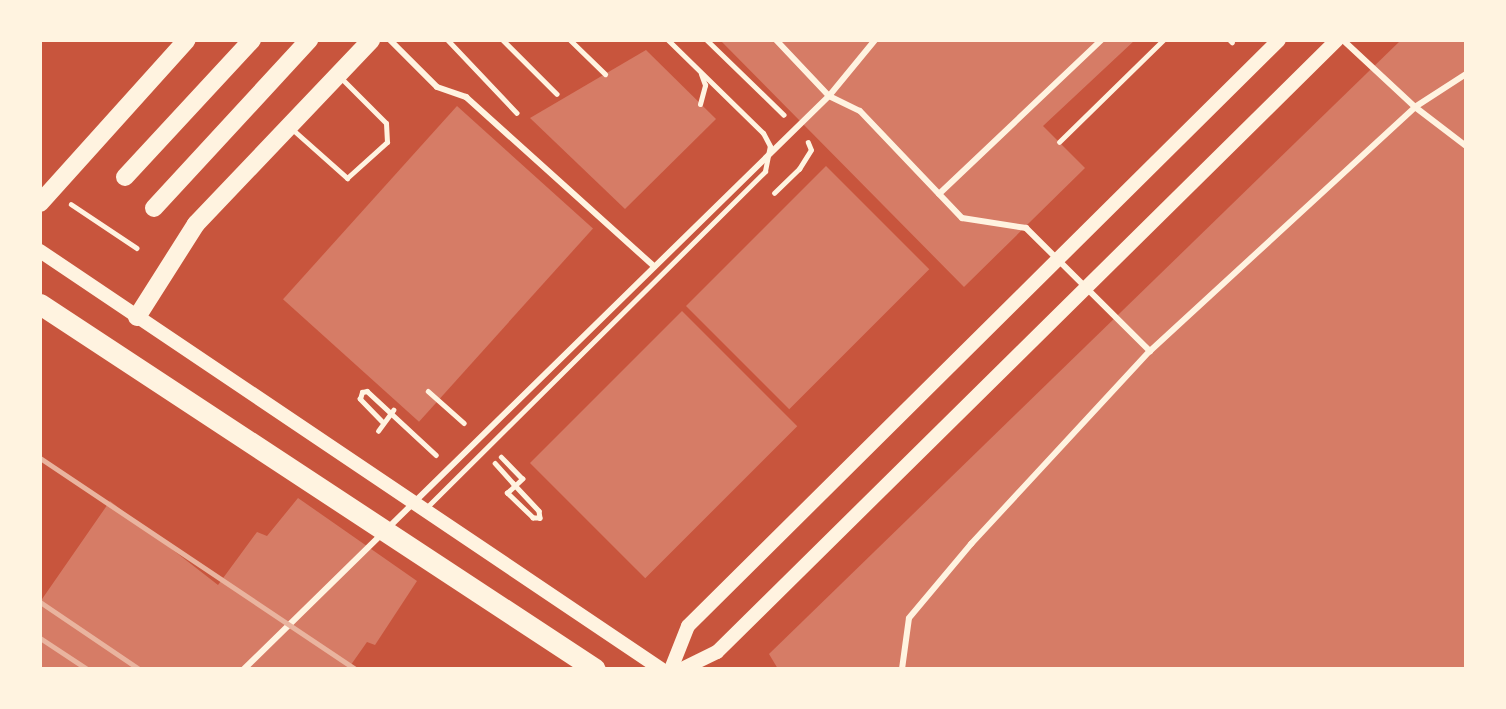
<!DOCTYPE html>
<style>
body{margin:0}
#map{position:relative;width:1506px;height:709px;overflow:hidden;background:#c8553d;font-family:"Times New Roman",serif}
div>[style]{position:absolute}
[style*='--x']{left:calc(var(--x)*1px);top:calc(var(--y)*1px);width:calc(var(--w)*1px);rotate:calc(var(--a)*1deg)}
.building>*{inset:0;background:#d67c66;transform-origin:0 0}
.path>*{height:4.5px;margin:-2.25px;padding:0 2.25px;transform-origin:2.25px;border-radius:2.25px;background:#fff3e0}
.service>*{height:5px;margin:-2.5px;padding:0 2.5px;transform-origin:2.5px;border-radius:2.5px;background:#fff3e0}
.pedestrian>*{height:6px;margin:-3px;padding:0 3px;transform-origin:3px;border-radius:3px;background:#fff3e0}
.secondary>*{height:14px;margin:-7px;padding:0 7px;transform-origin:7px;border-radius:7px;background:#fff3e0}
.primary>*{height:18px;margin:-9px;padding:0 9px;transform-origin:9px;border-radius:9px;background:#fff3e0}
.motorway>*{height:21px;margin:-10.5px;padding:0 10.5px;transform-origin:10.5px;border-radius:10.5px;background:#fff3e0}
.rail>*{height:5px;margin:-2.5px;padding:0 2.5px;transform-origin:2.5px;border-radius:2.5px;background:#e9b49f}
span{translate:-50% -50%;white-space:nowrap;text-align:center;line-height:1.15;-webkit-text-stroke:7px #fff3e0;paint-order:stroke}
.frame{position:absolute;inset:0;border:42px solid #fff3e0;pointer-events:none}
</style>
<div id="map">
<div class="building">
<i style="clip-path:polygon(720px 40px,1135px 40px,1043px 126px,1085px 168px,964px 287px)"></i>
<i style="clip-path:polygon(1401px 40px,1466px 40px,1466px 669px,778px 669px,769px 654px)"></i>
<i style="clip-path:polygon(646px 50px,716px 119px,625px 209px,530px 118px)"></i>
<i style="left:457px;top:106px;width:183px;height:260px;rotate:42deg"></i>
<i style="left:826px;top:166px;width:146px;height:198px;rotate:45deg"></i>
<i style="left:682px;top:311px;width:163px;height:215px;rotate:45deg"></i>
<i style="clip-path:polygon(298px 498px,417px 581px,375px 645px,367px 642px,348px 669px,40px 669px,40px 602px,110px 501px,218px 585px,257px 532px,267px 536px)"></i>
</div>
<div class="path">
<i style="--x:448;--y:40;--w:100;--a:46.6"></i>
<i style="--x:503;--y:40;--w:76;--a:45"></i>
<i style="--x:707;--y:40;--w:107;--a:44.2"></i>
<i style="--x:1230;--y:40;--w:3;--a:45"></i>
<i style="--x:1059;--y:142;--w:146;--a:-44.4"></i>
<i style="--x:774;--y:193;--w:35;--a:-44"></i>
<i style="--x:799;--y:169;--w:22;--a:-58"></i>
<i style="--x:811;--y:150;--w:8;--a:-113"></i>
<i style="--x:71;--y:204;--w:79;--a:33.7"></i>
<i style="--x:428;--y:391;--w:48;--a:41.6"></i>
<i style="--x:382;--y:422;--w:32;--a:-134"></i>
<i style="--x:360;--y:399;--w:7;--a:-74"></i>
<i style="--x:362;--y:392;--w:5;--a:-11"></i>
<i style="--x:367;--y:391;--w:94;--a:42.8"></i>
<i style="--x:378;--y:431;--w:26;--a:-54"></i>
<i style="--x:495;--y:463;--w:27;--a:48"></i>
<i style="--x:513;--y:483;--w:38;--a:47"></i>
<i style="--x:539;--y:511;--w:7;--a:82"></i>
<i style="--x:540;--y:518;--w:7;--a:180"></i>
<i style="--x:533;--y:518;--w:36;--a:-136"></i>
<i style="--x:507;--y:493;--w:21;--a:-43"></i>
<i style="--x:522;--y:479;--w:30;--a:-134"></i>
</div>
<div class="service">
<i style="--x:570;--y:40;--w:49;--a:44.2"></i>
<i style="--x:700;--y:104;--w:20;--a:-75"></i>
<i style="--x:705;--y:85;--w:12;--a:-110"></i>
<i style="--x:292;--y:129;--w:74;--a:41.7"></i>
<i style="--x:347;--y:178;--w:54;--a:-42"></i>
<i style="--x:387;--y:142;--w:19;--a:-93"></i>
<i style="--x:386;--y:123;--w:66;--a:-135"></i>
<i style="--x:426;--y:508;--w:478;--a:-44.8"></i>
<i style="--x:765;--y:171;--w:25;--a:-79"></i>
<i style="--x:770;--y:146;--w:15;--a:-118"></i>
<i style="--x:763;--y:133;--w:133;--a:-135.6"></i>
</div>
<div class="pedestrian">
<i style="--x:390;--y:40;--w:66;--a:45"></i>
<i style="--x:437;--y:87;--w:31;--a:19"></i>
<i style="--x:466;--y:97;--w:253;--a:42"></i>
<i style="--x:875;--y:40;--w:72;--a:129.4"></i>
<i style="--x:829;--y:96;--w:34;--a:26"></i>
<i style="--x:860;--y:111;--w:148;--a:46.4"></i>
<i style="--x:962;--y:218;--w:65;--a:8.9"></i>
<i style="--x:1026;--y:228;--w:175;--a:44.8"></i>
<i style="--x:1466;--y:74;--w:61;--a:147.1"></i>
<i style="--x:1415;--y:107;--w:64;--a:37.4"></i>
<i style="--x:939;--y:194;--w:224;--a:-43.5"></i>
<i style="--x:244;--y:669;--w:819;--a:-44.41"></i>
<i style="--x:829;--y:96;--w:77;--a:-133.4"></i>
<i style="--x:902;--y:669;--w:51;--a:-82.2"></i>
<i style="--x:909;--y:618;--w:97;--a:-50"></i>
<i style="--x:971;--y:544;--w:263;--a:-47.2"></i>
<i style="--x:1150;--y:351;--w:360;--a:-42.6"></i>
<i style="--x:1415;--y:107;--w:98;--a:-137.1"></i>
</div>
<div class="secondary">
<i style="--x:40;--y:251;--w:749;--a:33.94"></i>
<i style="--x:671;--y:669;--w:46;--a:-68.4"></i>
<i style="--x:688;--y:626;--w:832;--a:-44.76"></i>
<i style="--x:682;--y:669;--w:39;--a:-26"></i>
<i style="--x:717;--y:652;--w:871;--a:-44.63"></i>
</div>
<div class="primary">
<i style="--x:125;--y:177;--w:187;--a:-47.2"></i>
<i style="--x:40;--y:203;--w:219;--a:-48"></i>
<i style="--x:154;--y:208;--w:229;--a:-47.3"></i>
<i style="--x:137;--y:317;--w:110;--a:-57.6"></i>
<i style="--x:196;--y:224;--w:254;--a:-46.4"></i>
</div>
<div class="motorway">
<i style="--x:40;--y:304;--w:664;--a:33.33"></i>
</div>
<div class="rail">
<i style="--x:40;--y:458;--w:379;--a:33.8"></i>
<i style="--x:40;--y:602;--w:120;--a:34.1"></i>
<i style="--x:40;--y:638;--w:56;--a:33.4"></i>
</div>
<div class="frame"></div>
</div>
